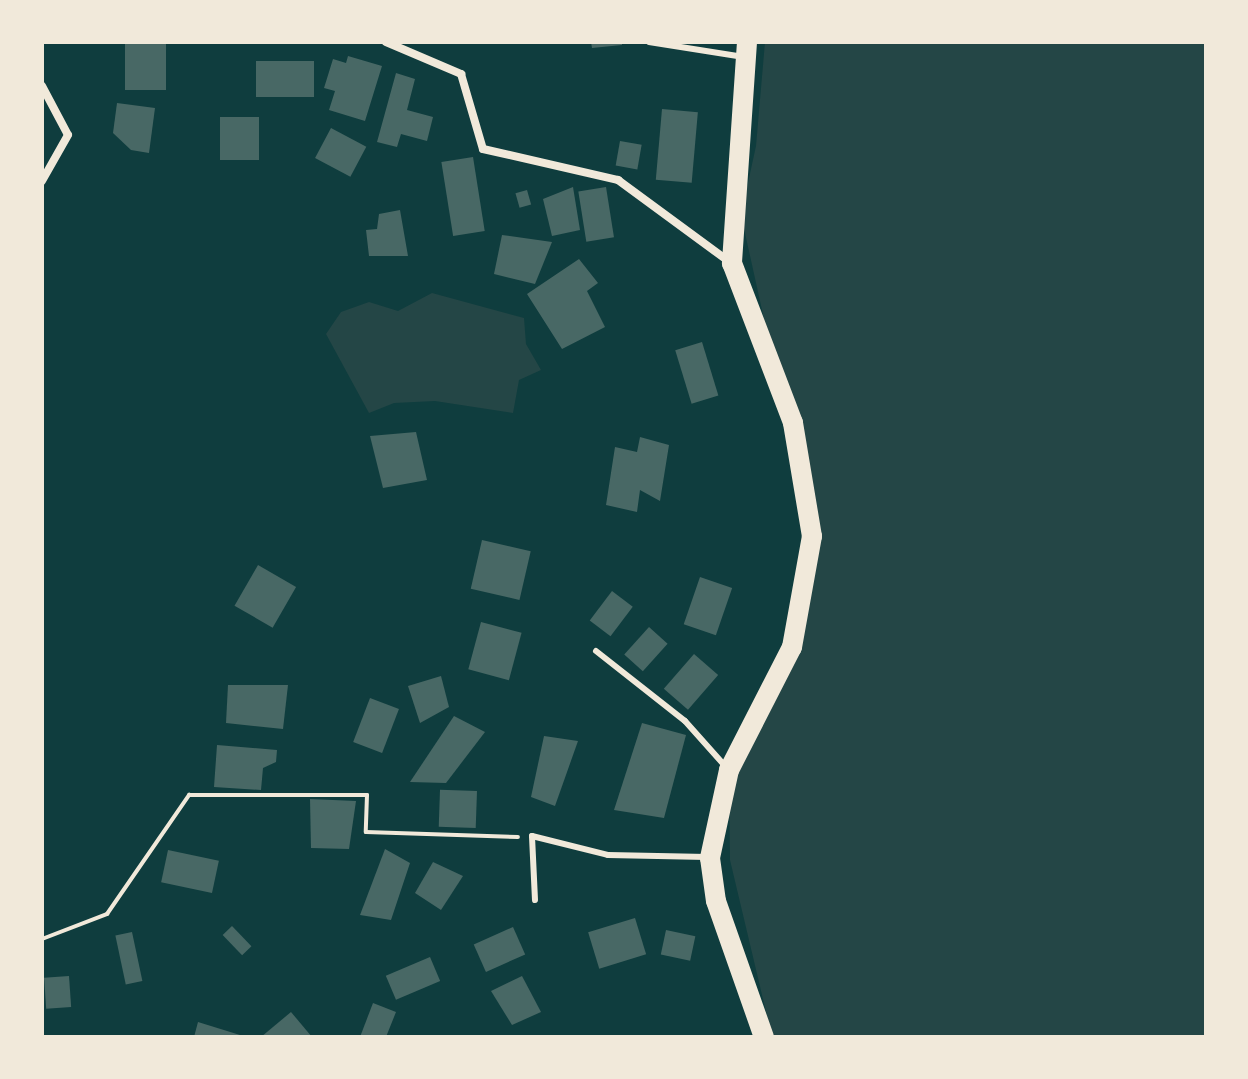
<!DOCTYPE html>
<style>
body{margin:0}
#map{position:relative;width:1248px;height:1079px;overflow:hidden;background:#0f3d3e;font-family:Merriweather,serif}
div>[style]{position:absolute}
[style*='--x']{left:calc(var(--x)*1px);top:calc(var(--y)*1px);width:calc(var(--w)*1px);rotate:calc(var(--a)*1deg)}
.green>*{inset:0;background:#244646}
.building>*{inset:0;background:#486865;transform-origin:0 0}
.path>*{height:4px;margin:-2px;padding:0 2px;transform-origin:2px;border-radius:2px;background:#f1e9da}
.service>*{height:6px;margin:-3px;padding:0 3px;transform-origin:3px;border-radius:3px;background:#f1e9da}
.minor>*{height:8px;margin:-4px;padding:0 4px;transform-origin:4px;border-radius:4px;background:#f1e9da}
.primary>*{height:20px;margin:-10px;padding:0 10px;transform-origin:10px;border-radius:10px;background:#f1e9da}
span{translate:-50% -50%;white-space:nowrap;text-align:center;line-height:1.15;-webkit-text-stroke:7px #f1e9da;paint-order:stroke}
.frame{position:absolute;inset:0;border:44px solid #f1e9da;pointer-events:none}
</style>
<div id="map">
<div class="green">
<i style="clip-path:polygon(765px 42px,1206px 42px,1206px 1037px,772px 1037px,730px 860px,729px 770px,792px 647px,812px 536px,741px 215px,756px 146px)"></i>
<i style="clip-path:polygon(432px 293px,524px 318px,526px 344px,541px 370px,519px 380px,513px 413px,435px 401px,394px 403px,369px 413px,326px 334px,341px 312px,369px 302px,398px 311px)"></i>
</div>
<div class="building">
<i style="left:125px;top:42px;width:41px;height:48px"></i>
<i style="clip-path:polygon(591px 42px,622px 42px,622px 45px,592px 48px)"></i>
<i style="clip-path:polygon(348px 56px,382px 66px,365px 121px,329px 110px,335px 91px,324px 88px,333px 59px,346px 63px)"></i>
<i style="left:256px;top:61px;width:58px;height:36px"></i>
<i style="clip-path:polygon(396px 73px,415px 79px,407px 110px,433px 117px,427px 141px,401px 134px,397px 147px,377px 142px)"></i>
<i style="clip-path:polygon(117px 103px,155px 108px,149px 153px,131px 150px,113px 133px)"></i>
<i style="left:662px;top:109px;width:36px;height:71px;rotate:5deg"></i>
<i style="left:220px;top:117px;width:39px;height:43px"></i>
<i style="left:331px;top:128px;width:40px;height:34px;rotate:28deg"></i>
<i style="left:620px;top:141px;width:22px;height:25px;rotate:10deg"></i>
<i style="left:473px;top:157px;width:75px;height:32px;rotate:81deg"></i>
<i style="clip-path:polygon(573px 187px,580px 230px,552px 236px,543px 199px)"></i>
<i style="left:606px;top:187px;width:51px;height:28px;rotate:81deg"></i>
<i style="left:527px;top:190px;width:15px;height:12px;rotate:74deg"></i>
<i style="clip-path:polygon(400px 210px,408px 256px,369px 256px,366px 230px,377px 229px,379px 214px)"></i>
<i style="clip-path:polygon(502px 235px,552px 242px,535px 284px,494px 274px)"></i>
<i style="clip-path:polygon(579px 259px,598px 283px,587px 291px,605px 327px,562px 349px,527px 294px)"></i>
<i style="left:702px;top:342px;width:56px;height:28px;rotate:73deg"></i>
<i style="clip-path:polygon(416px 432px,427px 480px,383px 488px,370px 436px)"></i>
<i style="clip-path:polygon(640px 437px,669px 445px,660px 501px,640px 490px,637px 512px,606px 505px,615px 447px,637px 452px)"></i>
<i style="left:482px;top:540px;width:50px;height:50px;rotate:13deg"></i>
<i style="left:258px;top:565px;width:44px;height:47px;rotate:30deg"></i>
<i style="left:700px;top:577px;width:34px;height:50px;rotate:19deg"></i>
<i style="left:612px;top:591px;width:26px;height:37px;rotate:37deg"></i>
<i style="left:481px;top:622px;width:42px;height:49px;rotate:15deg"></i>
<i style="left:649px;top:627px;width:25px;height:37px;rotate:42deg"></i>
<i style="left:694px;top:654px;width:32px;height:46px;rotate:41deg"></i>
<i style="clip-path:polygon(441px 676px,449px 707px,420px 723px,408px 686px)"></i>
<i style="clip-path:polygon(228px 685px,288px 685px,283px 729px,226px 723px)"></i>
<i style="left:370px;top:698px;width:31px;height:47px;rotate:21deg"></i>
<i style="clip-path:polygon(454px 716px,485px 732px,446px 783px,410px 782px)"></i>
<i style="clip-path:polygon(642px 723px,686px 735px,664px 818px,614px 810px)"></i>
<i style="clip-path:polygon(544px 736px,578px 741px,555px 806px,531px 797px)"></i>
<i style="clip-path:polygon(217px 745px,277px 750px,276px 762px,263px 768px,261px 790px,214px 787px)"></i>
<i style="left:477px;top:791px;width:37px;height:37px;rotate:92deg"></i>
<i style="clip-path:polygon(310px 799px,356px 801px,349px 849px,311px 848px)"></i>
<i style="clip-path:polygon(385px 849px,410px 863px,391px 920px,360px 915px)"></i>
<i style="left:168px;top:850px;width:52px;height:33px;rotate:12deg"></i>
<i style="clip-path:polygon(433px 862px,463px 876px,441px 910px,415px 893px)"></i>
<i style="left:635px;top:918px;width:38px;height:49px;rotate:73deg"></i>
<i style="left:232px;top:926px;width:28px;height:13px;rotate:46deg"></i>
<i style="left:513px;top:927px;width:30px;height:43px;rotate:66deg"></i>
<i style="left:666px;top:930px;width:30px;height:25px;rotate:12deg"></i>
<i style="left:132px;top:932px;width:50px;height:17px;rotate:78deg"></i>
<i style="left:430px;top:957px;width:26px;height:48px;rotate:67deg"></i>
<i style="left:69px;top:976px;width:31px;height:25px;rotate:86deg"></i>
<i style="clip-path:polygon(522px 976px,541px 1012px,512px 1025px,491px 991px)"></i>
<i style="clip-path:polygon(373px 1003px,396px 1012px,386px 1037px,360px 1037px)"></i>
<i style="clip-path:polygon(291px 1012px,312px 1037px,261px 1037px)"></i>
<i style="clip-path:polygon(198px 1022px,240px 1035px,239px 1037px,194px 1037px)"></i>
</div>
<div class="path">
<i style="--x:42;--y:939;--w:70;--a:-21"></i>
<i style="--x:107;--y:914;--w:145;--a:-55.4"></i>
<i style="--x:189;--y:795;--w:178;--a:0"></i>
<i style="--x:367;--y:795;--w:37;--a:92"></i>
<i style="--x:366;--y:832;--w:152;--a:1.9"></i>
</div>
<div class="service">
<i style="--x:649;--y:42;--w:96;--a:9"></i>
<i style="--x:596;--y:651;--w:113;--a:38.2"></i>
<i style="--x:685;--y:721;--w:62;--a:48.3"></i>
<i style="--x:535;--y:900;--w:64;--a:-92.7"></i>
<i style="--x:532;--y:836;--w:78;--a:14"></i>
<i style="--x:608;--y:855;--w:99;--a:1.2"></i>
</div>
<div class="minor">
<i style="--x:386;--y:42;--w:82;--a:23.1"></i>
<i style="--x:461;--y:74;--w:78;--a:73.7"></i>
<i style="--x:483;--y:149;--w:139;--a:12.9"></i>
<i style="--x:618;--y:180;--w:140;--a:36.3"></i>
<i style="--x:42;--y:86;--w:55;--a:62"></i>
<i style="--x:68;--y:135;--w:53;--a:119.5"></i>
</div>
<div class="primary">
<i style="--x:747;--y:42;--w:222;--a:93.9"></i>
<i style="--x:732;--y:263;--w:171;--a:69.1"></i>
<i style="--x:793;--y:423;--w:115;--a:80.5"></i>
<i style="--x:812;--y:536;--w:113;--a:100.2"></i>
<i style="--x:792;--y:647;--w:138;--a:117.1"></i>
<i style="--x:729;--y:770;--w:90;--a:102.2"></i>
<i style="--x:710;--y:858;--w:43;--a:82.1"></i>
<i style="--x:716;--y:901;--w:144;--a:70.6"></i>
</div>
<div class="frame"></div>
</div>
